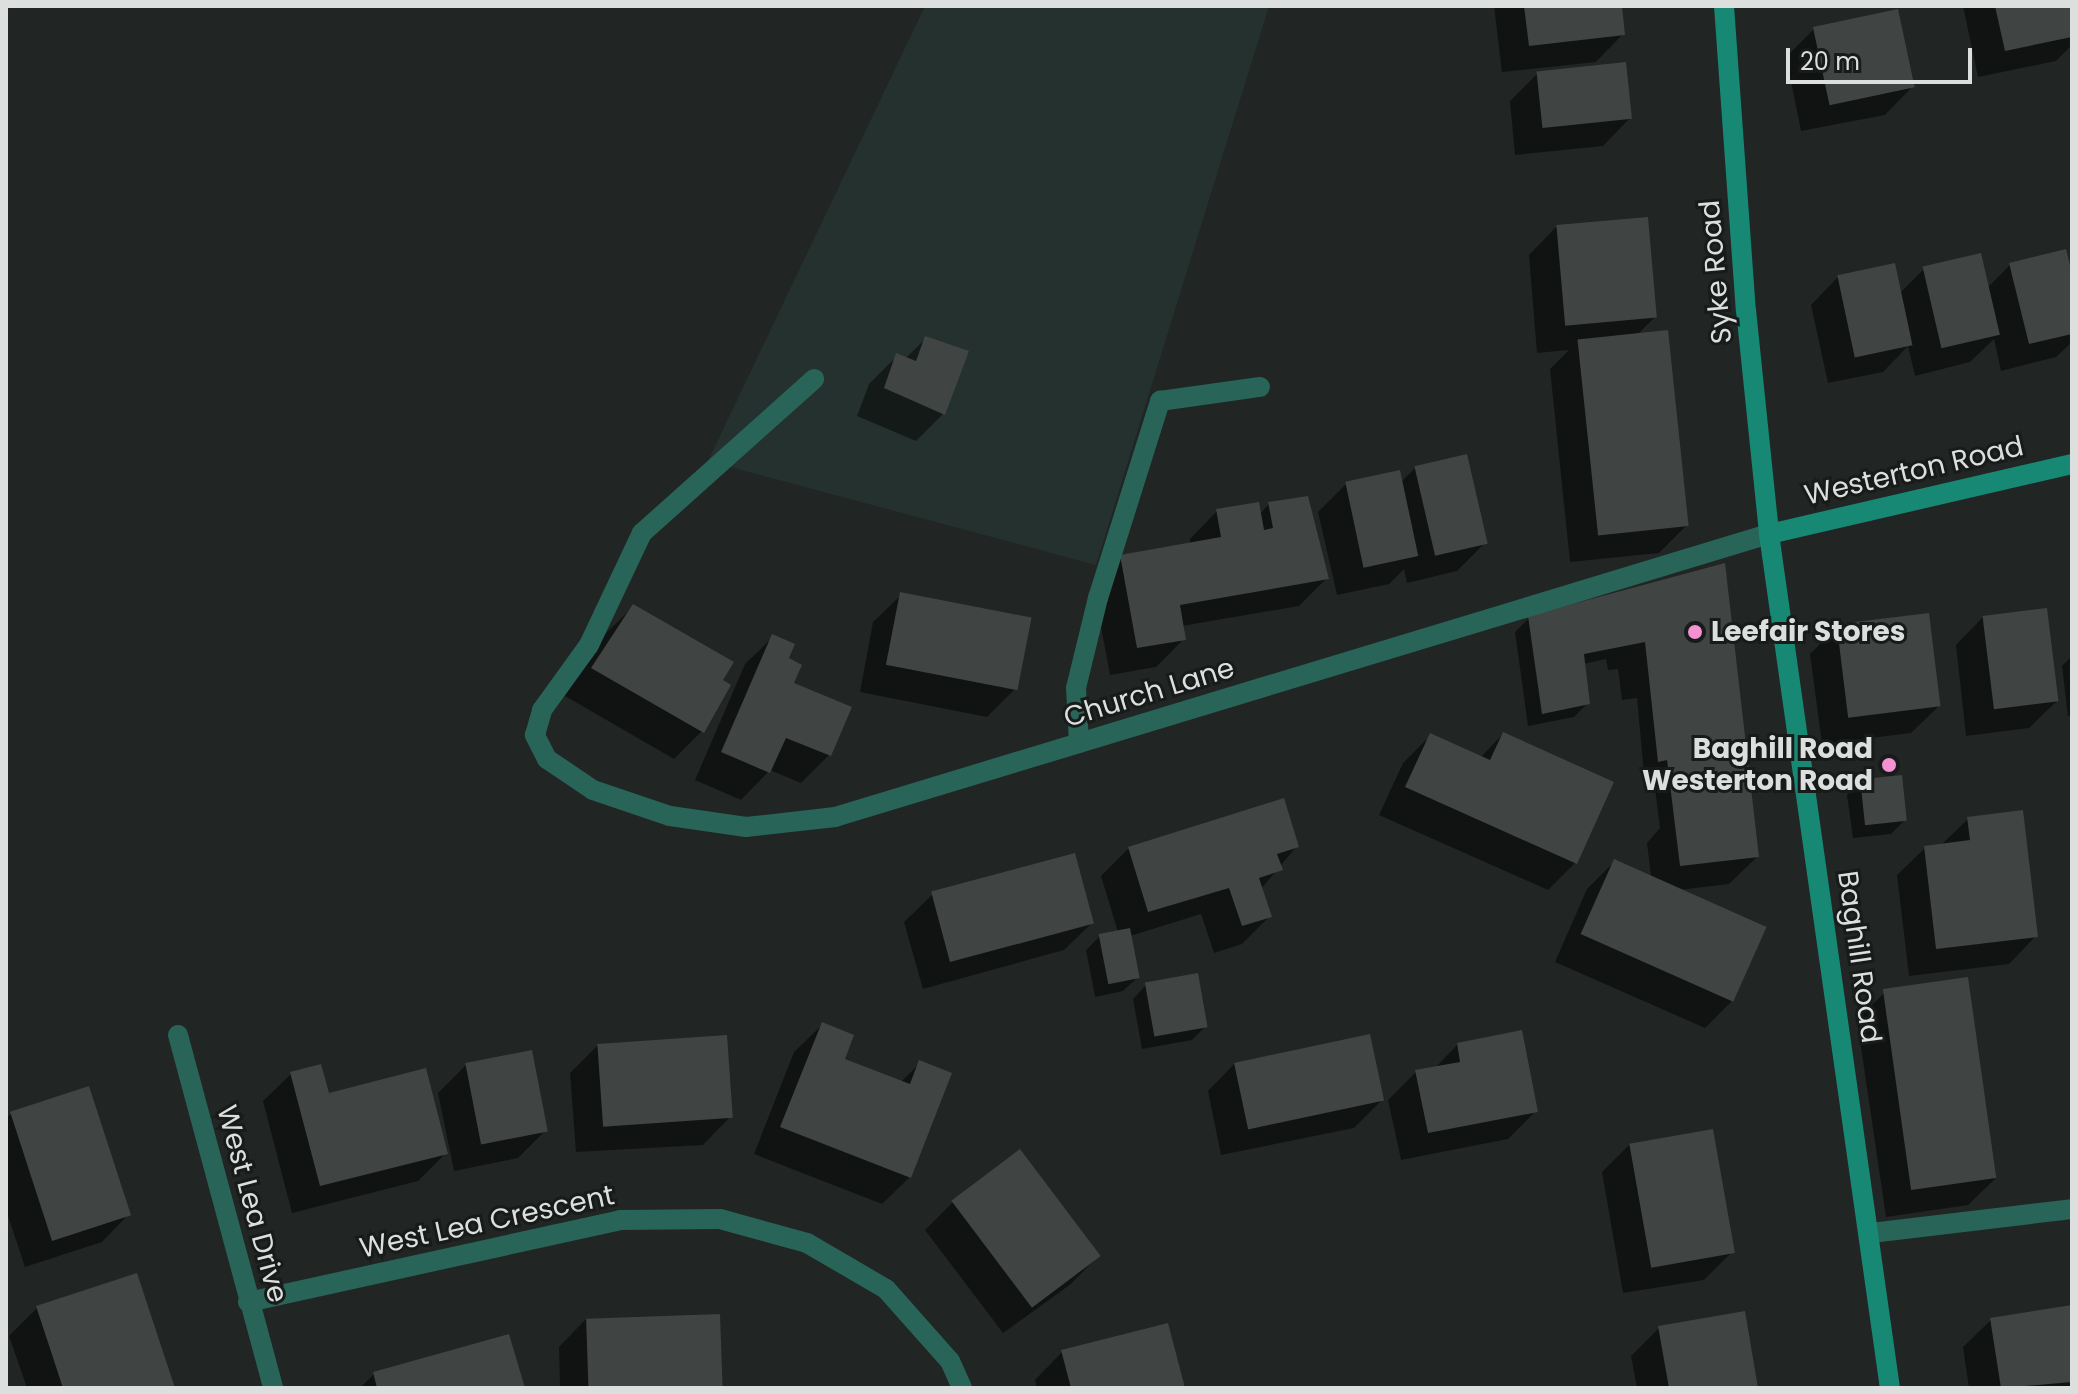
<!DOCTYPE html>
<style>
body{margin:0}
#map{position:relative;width:2078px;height:1394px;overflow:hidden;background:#212524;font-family:Poppins,sans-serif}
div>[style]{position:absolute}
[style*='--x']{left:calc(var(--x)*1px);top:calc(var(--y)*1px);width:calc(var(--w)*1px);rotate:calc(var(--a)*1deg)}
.built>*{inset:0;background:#25312e}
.shadow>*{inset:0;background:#0007}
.building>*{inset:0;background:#404443;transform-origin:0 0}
.lane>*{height:20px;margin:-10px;padding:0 10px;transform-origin:10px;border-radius:10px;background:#286457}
.street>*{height:20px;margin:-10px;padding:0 10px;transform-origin:10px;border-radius:10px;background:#286457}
.secondary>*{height:20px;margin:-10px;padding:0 10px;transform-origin:10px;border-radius:10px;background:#178874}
.dots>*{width:22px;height:22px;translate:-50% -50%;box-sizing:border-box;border:4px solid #171b1a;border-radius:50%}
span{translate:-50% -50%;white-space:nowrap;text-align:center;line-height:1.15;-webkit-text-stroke:6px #171b1a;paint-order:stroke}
.street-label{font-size:28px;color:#dcdfde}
.poi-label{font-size:28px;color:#dcdfde;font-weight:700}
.left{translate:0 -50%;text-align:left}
.right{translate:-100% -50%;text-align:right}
.frame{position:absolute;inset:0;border:8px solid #dcdfde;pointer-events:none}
.scale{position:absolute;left:1786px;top:48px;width:186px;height:36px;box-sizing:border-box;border:4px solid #dcdfde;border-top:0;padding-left:10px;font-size:24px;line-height:28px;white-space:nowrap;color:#dcdfde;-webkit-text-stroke:6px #171b1a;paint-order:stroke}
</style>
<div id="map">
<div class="built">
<i style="clip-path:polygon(925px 6px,1269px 6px,1096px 565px,708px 461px)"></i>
</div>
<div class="shadow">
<i style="clip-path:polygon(1494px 6px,1620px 6px,1623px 34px,1596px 62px,1502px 72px)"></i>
<i style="clip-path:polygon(2072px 6px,2072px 45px,2056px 61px,1978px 77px,1963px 6px)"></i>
<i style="clip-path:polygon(1814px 29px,1912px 87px,1885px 115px,1801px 131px,1786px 57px)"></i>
<i style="clip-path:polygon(1538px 73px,1630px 118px,1603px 146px,1515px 155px,1510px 101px)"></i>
<i style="clip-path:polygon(1556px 227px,1655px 317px,1637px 335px,1686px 526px,1659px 553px,1570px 562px,1550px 369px,1569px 350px,1537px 353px,1529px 255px)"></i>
<i style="clip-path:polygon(2010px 265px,2072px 279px,2072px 342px,2056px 357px,2001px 371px,1994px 339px,1970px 362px,1915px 376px,1908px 346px,1883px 372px,1828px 383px,1811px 305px,1838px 277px,1900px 293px,1924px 269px,1987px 288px)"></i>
<i style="clip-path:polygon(926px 338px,944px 413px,916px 441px,857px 416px,869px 384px,897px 356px,905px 359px)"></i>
<i style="clip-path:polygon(1415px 468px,1485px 543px,1457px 571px,1407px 583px,1404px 569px,1389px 584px,1337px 595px,1318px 512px,1346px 484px,1401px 482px)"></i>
<i style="clip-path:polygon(1269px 504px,1327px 578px,1299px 606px,1182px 626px,1184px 639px,1156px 667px,1110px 675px,1093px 584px,1121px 557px,1190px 545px,1190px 539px,1217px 511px,1259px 515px)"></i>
<i style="clip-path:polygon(1723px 566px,1757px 857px,1729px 884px,1679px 890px,1733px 1000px,1705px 1028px,1555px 962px,1587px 889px,1615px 861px,1651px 877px,1647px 843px,1660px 828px,1653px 773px,1644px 774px,1637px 698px,1622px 700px,1618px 669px,1608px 670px,1606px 659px,1583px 664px,1588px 703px,1574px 717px,1528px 726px,1515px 632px,1529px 618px)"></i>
<i style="clip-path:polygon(901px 595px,1015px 689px,987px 717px,860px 692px,873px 622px)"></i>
<i style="clip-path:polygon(633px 607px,720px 681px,702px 731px,674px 759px,565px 696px,605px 634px)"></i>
<i style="clip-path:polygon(1983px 617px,2057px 701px,2029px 728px,1966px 736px,1956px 645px)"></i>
<i style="clip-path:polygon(1838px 626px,1939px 706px,1911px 733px,1822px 744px,1810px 654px)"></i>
<i style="clip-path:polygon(773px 637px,787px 659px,791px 684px,850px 708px,829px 755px,801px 783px,770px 770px,741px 800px,695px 780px,745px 664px)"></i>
<i style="clip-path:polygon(2072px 656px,2072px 715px,2068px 716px,2062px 666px)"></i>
<i style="clip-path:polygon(1503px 734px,1575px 863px,1548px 890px,1379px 815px,1403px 763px,1430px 736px,1480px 758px)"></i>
<i style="clip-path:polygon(1861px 781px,1905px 820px,1891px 834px,1853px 838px,1847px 795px)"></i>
<i style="clip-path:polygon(1968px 819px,2036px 936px,2009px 964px,1909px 976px,1897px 875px,1925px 848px,1940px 846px)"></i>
<i style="clip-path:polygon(1297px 846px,1261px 889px,1270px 916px,1242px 944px,1214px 953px,1201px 914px,1130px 936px,1137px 978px,1123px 991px,1095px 997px,1086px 950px,1100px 936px,1118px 932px,1101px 876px,1129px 848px)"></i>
<i style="clip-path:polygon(932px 895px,1092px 923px,1064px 950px,923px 989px,904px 922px)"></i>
<i style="clip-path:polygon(1146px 985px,1205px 1027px,1192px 1040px,1142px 1049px,1133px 999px)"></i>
<i style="clip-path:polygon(1884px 993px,1996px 1178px,1968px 1205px,1886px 1217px,1857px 1020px)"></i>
<i style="clip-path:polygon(822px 1025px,842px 1060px,900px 1083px,920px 1063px,910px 1177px,882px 1204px,754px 1154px,794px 1052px)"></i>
<i style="clip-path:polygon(1458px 1044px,1536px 1111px,1508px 1139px,1401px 1160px,1388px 1100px,1416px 1072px,1434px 1069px)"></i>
<i style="clip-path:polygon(598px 1045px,730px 1117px,703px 1145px,576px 1152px,570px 1073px)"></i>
<i style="clip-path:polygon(1235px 1063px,1382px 1100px,1354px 1128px,1221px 1155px,1208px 1091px)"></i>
<i style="clip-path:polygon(466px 1065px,546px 1130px,518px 1158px,454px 1171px,438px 1093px)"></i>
<i style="clip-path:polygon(291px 1074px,446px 1153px,418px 1181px,292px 1213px,263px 1101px)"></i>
<i style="clip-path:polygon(11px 1114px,129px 1214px,102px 1242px,25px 1267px,6px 1210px,6px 1118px)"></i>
<i style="clip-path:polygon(1630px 1144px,1732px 1252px,1704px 1280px,1623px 1293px,1602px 1172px)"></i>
<i style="clip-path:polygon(953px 1202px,1098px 1256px,1071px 1284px,1003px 1333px,925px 1230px)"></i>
<i style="clip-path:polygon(2072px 1307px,2072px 1388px,1969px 1388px,1963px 1347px,1991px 1320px)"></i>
<i style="clip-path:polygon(37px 1308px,173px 1388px,27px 1388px,9px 1336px)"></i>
<i style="clip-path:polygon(586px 1319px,720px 1388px,560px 1388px,559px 1347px)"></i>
<i style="clip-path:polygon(1659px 1328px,1756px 1388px,1637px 1388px,1631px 1356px)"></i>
<i style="clip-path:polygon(1062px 1352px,1183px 1388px,1037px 1388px,1035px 1380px)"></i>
<i style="clip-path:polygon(374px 1374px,523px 1388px,360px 1388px)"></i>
</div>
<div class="building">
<i style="clip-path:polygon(1524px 6px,1622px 6px,1625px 35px,1529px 46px)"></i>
<i style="clip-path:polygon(1995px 6px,2072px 6px,2072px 37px,2005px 51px)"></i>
<i style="left:1898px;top:9px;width:80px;height:87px;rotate:78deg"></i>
<i style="left:1626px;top:62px;width:57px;height:90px;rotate:84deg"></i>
<i style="left:1648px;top:217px;width:101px;height:92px;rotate:85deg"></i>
<i style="clip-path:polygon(2066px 249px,2072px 273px,2072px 334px,2029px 344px,2009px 263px)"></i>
<i style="left:1981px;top:253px;width:84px;height:60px;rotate:77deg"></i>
<i style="left:1895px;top:263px;width:84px;height:59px;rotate:78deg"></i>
<i style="left:1668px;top:330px;width:197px;height:91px;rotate:84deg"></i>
<i style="clip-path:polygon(925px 336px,969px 351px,945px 415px,884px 388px,896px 353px,916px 361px)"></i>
<i style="left:1467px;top:454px;width:92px;height:54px;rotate:77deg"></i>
<i style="left:1400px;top:470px;width:88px;height:56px;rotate:78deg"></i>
<i style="clip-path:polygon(1308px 496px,1329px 579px,1180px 605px,1186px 640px,1137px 648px,1120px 555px,1221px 537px,1216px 509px,1259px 502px,1264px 530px,1273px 528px,1268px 502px)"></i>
<i style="clip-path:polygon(1725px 563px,1759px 857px,1680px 866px,1667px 760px,1658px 762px,1645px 642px,1584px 654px,1590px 704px,1542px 714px,1528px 616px)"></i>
<i style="left:900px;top:592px;width:134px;height:74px;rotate:11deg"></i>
<i style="clip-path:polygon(633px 604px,734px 662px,723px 680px,731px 685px,704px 733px,591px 668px)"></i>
<i style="left:2047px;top:608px;width:94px;height:65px;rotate:83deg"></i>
<i style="left:1929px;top:613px;width:94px;height:93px;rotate:83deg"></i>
<i style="clip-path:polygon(772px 634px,795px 644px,789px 658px,802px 665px,794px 683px,852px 707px,831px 756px,786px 738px,770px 773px,721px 752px)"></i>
<i style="clip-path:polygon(1503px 732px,1614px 782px,1577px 864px,1405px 787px,1430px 733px,1490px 760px)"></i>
<i style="left:1902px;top:775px;width:46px;height:42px;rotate:84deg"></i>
<i style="clip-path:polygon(1284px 798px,1299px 847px,1277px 854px,1283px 870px,1259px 878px,1272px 917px,1242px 926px,1229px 888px,1148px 912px,1128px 847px)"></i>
<i style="clip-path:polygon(2023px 810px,2038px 937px,1936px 949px,1924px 846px,1970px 840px,1967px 817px)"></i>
<i style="left:1075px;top:853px;width:73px;height:149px;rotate:75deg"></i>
<i style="left:1614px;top:859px;width:167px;height:82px;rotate:24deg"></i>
<i style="left:1130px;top:928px;width:51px;height:32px;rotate:79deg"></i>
<i style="left:1198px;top:973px;width:55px;height:54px;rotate:80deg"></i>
<i style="left:1968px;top:977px;width:203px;height:86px;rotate:82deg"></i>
<i style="clip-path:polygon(822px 1022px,854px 1035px,845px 1059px,910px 1084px,919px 1060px,952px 1073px,911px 1178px,780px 1127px)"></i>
<i style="clip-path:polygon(1522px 1030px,1538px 1112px,1428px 1133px,1415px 1070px,1460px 1062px,1457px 1043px)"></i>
<i style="left:1370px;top:1034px;width:68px;height:139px;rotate:78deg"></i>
<i style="left:727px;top:1035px;width:83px;height:130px;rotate:86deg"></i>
<i style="left:532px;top:1050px;width:83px;height:68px;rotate:79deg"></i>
<i style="clip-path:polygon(321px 1064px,329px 1093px,426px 1068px,448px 1154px,320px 1186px,290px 1072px)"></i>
<i style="left:89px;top:1086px;width:136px;height:83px;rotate:72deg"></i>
<i style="left:1713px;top:1129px;width:126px;height:85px;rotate:80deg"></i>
<i style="left:1020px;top:1149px;width:134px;height:86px;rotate:53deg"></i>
<i style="clip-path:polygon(137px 1273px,175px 1388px,63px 1388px,36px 1306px)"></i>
<i style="clip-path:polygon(2072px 1305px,2072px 1382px,2001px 1388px,1990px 1318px)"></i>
<i style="clip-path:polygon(1745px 1311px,1758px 1388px,1669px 1388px,1658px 1326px)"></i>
<i style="left:720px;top:1314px;width:74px;height:134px;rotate:88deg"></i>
<i style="clip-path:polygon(1168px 1323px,1185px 1388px,1071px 1388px,1061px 1350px)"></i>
<i style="clip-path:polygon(509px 1334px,525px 1388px,377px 1388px,373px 1372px)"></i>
</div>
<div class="lane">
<i style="--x:1079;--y:743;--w:55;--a:-93.1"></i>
<i style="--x:1076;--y:688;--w:93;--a:-76.3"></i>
<i style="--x:1098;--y:598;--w:207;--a:-72.5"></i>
<i style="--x:1160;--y:401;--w:101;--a:-8"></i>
<i style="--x:547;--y:759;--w:27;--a:-117"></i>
<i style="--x:535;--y:735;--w:26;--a:-74"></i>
<i style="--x:542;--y:710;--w:80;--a:-54.1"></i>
<i style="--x:589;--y:645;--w:124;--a:-64.7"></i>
<i style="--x:642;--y:533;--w:231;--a:-41.8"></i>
<i style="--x:1871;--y:1233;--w:202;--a:-6.8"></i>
</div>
<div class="street">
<i style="--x:547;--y:759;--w:55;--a:34"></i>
<i style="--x:593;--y:790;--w:81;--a:18.7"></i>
<i style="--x:670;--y:816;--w:77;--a:8.2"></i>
<i style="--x:746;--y:827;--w:90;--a:-6.4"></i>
<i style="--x:835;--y:817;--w:976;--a:-16.86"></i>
<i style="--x:178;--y:1035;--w:366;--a:74.9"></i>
<i style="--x:248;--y:1302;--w:381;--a:-12.4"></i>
<i style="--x:620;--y:1220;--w:100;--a:-0.6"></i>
<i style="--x:720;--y:1219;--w:90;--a:15.4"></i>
<i style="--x:807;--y:1243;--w:91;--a:30.2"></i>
<i style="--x:886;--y:1289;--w:96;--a:48.4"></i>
<i style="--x:950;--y:1361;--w:30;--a:66"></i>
</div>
<div class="secondary">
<i style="--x:1724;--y:6;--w:305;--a:85.9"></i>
<i style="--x:1746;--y:310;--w:225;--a:84.1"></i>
<i style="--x:1769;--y:534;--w:863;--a:81.94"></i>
<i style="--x:1769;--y:534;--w:311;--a:-13"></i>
</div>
<div class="dots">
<i style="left:1695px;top:632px;background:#f590d1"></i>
<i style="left:1889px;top:765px;background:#f590d1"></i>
</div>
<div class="street-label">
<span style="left:1716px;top:272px;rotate:-95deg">Syke Road</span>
<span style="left:1914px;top:471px;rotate:-13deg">Westerton Road</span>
<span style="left:1149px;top:693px;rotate:-17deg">Church Lane</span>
<span style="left:1859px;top:957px;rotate:82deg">Baghill Road</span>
<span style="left:252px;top:1204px;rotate:75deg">West Lea Drive</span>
<span style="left:487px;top:1222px;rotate:-12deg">West Lea Crescent</span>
</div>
<div class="poi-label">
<span class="left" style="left:1711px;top:632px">Leefair Stores</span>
<span class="right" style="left:1873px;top:765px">Baghill Road<br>Westerton Road</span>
</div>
<div class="frame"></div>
<div class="scale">20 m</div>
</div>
